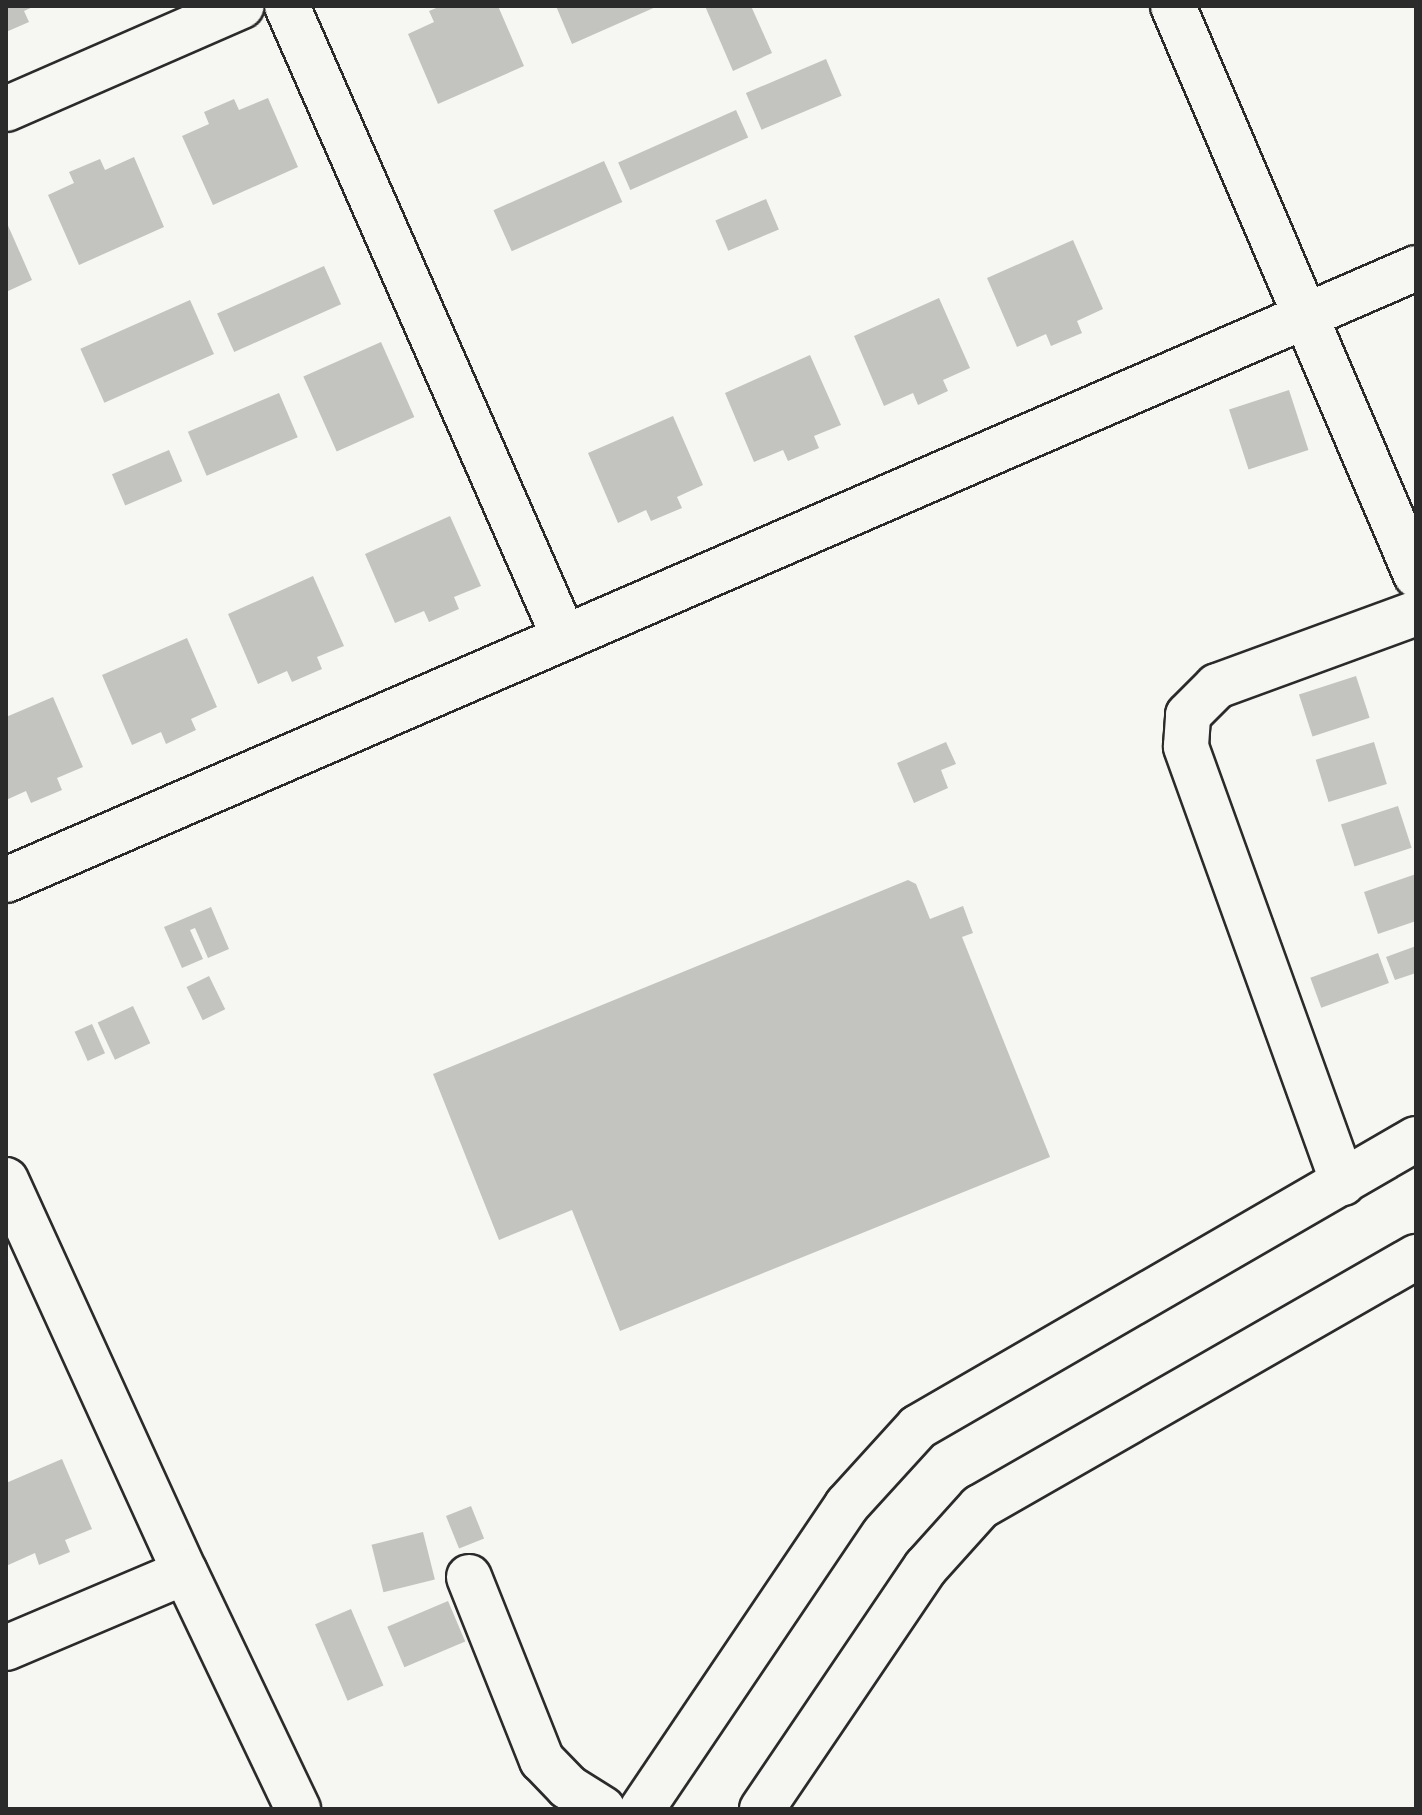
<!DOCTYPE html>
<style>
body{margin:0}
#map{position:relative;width:1422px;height:1815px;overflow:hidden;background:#f6f6f2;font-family:"Indie Flower",sans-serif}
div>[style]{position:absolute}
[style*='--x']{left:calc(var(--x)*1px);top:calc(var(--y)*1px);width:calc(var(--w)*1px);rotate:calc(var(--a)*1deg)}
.building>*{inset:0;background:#c3c3c0;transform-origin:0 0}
.roads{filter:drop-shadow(2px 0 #2b2b2b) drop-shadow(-2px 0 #2b2b2b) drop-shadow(0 2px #2b2b2b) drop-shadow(0 -2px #2b2b2b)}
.minor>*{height:44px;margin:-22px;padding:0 22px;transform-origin:22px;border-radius:22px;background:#f6f6f2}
span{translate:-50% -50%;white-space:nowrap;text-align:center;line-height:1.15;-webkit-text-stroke:6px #f6f6f2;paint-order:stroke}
.frame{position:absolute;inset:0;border:8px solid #2b2b2b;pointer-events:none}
</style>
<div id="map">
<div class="building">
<i style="clip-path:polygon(6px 6px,35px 6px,24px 11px,29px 22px,6px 32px)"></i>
<i style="clip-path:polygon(441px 6px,498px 6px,524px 66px,438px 104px,408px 34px,434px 22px,429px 11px)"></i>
<i style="clip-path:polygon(556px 6px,658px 6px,572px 44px)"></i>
<i style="clip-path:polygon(705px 6px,751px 6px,772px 53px,733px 71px)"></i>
<i style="left:826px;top:59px;width:40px;height:87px;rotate:67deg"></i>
<i style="clip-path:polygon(268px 98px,298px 167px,213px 205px,182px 136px,209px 124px,204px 112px,234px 99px,239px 110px)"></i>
<i style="left:736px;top:110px;width:30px;height:129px;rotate:66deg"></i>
<i style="clip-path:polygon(134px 157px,164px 227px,79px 265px,48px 195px,74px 183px,69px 172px,100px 159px,105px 170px)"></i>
<i style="left:604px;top:161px;width:45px;height:121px;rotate:66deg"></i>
<i style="left:766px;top:199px;width:33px;height:55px;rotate:67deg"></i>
<i style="clip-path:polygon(6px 221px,32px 280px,6px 292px)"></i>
<i style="clip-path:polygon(1073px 240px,1103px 309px,1077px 321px,1082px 333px,1051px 346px,1046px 334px,1017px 347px,987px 278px)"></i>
<i style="left:324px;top:266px;width:42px;height:117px;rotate:66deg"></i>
<i style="clip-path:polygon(939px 298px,970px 368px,943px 380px,948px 391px,918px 405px,913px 393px,884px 406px,854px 336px)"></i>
<i style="left:190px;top:300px;width:59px;height:120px;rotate:66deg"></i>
<i style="left:381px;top:342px;width:82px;height:85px;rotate:66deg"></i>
<i style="clip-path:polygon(810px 355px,841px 425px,814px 436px,819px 448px,788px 461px,783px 450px,754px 462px,725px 393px)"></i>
<i style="left:1289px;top:390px;width:63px;height:63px;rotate:72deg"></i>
<i style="left:279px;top:393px;width:48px;height:99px;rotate:67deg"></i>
<i style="clip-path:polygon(673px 416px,703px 485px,677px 497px,682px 508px,651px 521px,646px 510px,618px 523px,588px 453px)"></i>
<i style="left:169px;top:450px;width:34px;height:62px;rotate:67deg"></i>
<i style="clip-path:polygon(450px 516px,481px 586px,454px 597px,459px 609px,429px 622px,424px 611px,395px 623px,365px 554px)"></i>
<i style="clip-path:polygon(313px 576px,344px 646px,317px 657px,322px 669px,292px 682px,287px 671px,258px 684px,228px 614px)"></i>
<i style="clip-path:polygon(187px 638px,217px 707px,191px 719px,196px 730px,166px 744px,161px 732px,132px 745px,102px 675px)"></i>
<i style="left:1356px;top:676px;width:44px;height:60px;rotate:72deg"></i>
<i style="clip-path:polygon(53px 697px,83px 767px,57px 778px,62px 790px,31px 803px,26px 791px,6px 800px,6px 717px)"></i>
<i style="clip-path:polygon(946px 742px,956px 764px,941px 770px,948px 788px,914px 803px,897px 763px)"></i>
<i style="left:1374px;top:742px;width:44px;height:61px;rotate:73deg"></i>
<i style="left:1398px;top:806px;width:44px;height:60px;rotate:72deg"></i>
<i style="clip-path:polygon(1416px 874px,1416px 921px,1378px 934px,1364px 892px)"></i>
<i style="clip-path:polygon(908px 880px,916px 884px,930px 919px,963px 906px,973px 933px,962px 937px,1050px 1157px,620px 1331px,572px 1210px,499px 1240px,433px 1074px)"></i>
<i style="clip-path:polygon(211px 907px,229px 949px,208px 958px,195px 928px,190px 930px,203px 959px,182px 968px,164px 927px)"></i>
<i style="clip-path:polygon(1416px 946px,1416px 973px,1395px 980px,1386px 957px)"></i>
<i style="left:1378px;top:953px;width:32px;height:72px;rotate:70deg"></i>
<i style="left:209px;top:976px;width:37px;height:25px;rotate:64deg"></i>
<i style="left:133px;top:1006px;width:41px;height:39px;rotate:65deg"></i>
<i style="left:92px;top:1024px;width:32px;height:19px;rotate:66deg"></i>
<i style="clip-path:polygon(62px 1459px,92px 1529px,65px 1540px,70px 1552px,39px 1565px,35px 1553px,6px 1566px,6px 1483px)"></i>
<i style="left:471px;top:1506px;width:35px;height:27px;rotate:68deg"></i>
<i style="left:423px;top:1532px;width:49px;height:53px;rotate:76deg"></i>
<i style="left:448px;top:1601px;width:44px;height:66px;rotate:67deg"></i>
<i style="left:351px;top:1609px;width:83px;height:39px;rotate:67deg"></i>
</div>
<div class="roads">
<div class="minor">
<i style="--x:287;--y:6;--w:689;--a:66.3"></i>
<i style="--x:1173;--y:6;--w:619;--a:66.87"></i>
<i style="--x:6;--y:109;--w:257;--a:-23.6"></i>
<i style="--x:6;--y:880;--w:1537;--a:-23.46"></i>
<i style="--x:6;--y:1180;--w:431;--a:65.5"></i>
<i style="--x:1343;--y:1183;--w:464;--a:-109.8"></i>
<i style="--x:1186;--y:746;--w:31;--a:-86"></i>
<i style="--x:1188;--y:715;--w:41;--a:-45"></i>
<i style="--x:1217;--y:686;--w:212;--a:-20.1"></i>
<i style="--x:469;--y:1577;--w:197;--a:68.3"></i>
<i style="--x:542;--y:1760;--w:37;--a:46"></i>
<i style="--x:568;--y:1787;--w:41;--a:32.2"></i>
<i style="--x:6;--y:1648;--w:194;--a:-23"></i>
<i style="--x:185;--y:1572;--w:263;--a:64.5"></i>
<i style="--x:642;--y:1809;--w:367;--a:-56"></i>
<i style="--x:847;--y:1505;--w:105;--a:-47.7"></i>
<i style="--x:918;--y:1427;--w:575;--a:-30.04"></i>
<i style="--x:762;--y:1809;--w:292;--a:-55.9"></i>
<i style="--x:926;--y:1567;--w:81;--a:-48"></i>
<i style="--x:980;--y:1507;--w:503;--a:-29.83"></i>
</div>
</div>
<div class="frame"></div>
</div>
